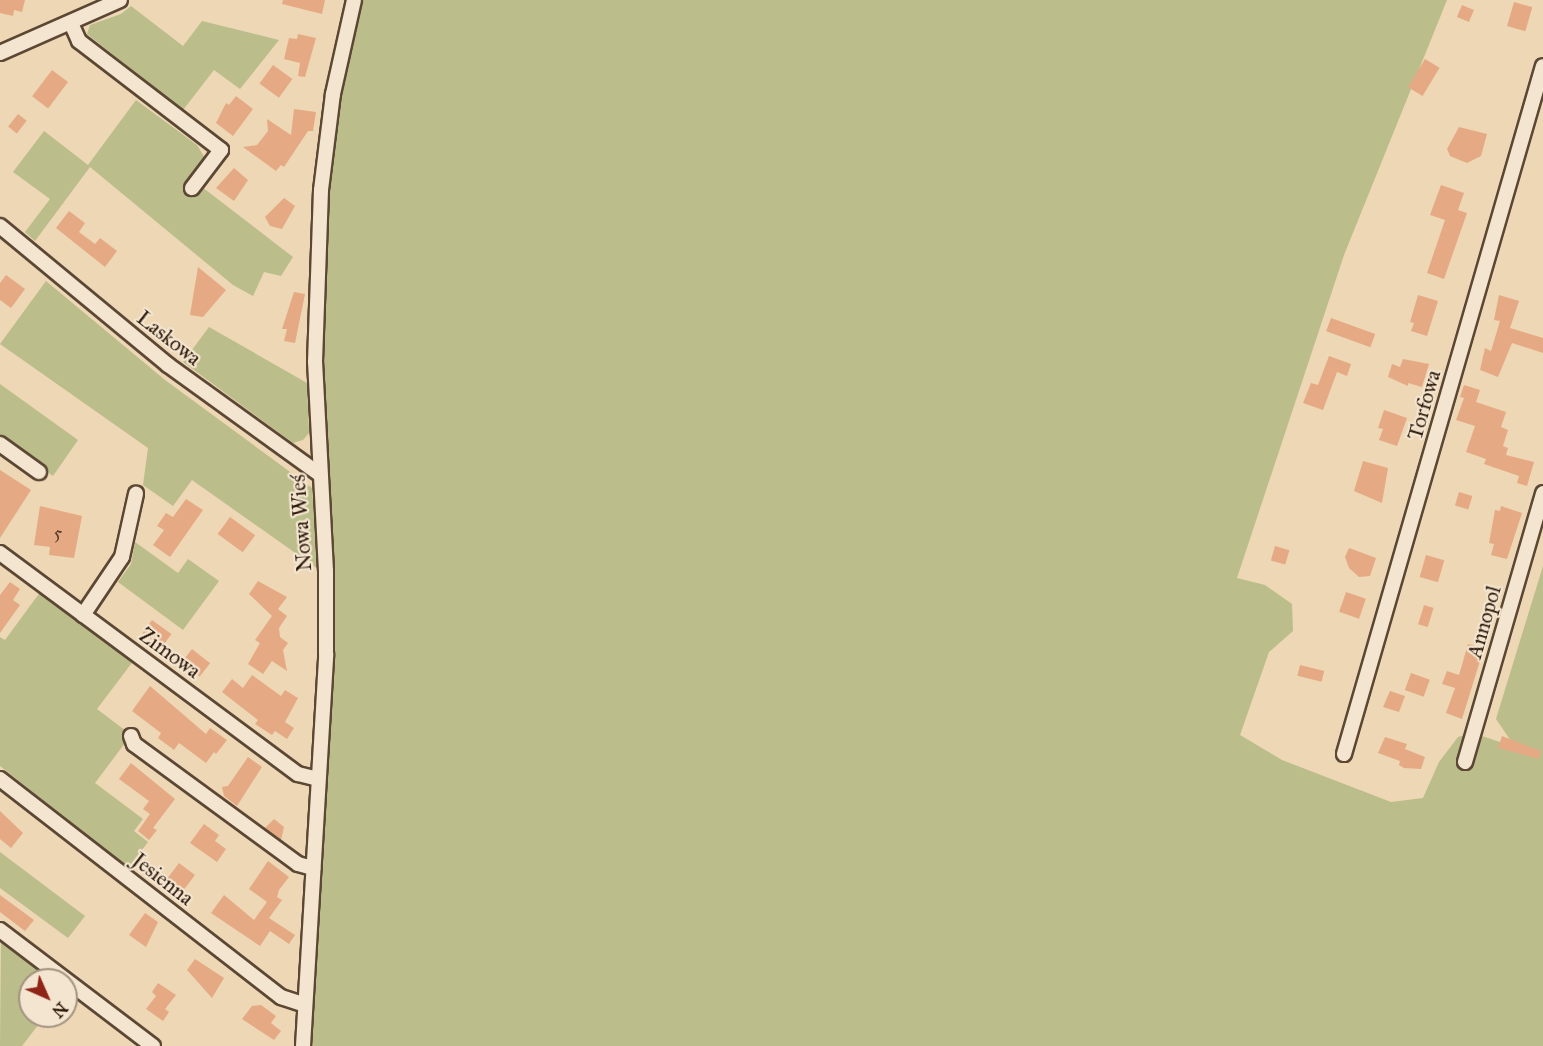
<!DOCTYPE html>
<meta charset="utf-8">
<style>
body{margin:0}
#map{position:relative;width:1543px;height:1046px;overflow:hidden;background:#edd7b5;font-family:"IM FELL Great Primer",serif}
div>[style]{position:absolute}
[style*='--x']{left:calc(var(--x)*1px);top:calc(var(--y)*1px);width:calc(var(--w)*1px);rotate:calc(var(--a)*1deg)}
.green>*{inset:0;background:#bbbd8b}
.building>*{inset:0;background:#e5aa83;transform-origin:0 0}
.roads{filter:drop-shadow(2px 0 #5c4734) drop-shadow(-2px 0 #5c4734) drop-shadow(0 2px #5c4734) drop-shadow(0 -2px #5c4734)}
.minor>*{height:14px;margin:-7px;padding:0 7px;transform-origin:7px;border-radius:7px;background:#f3e5cf}
span{translate:-50% -50%;white-space:nowrap;text-align:center;line-height:1.15;-webkit-text-stroke:4.5px #f3e5cf;paint-order:stroke}
.number-label{font-size:18px;color:#5a3c28}
.number-label span{-webkit-text-stroke-width:0}
.street-label{font-size:21px;color:#2b1709}
.north{position:absolute;left:18px;top:968px;width:60px;height:60px;box-sizing:border-box;background:#f3e5cf;border:2px solid #a39380;border-radius:50%;rotate:135deg;font-size:16px;font-weight:700;line-height:24px;text-align:center;color:#2b1709}
.north::after{content:'';display:block;margin:auto;width:21px;height:27px;background:#8f2418;clip-path:polygon(50% 0,100% 100%,50% 72%,0 100%)}
</style>
<div id="map">
<div class="green">
<i style="clip-path:polygon(358px 0,1447px 0,1344px 255px,1237px 578px,1265px 585px,1292px 604px,1293px 631px,1269px 652px,1240px 735px,1282px 760px,1391px 802px,1423px 798px,1439px 762px,1458px 737px,1473px 733px,1515px 747px,1496px 719px,1543px 566px,1543px 1046px,310px 1046px,334px 587px,322px 420px,324px 289px,331px 150px,339px 88px)"></i>
<i style="clip-path:polygon(131px 6px,183px 46px,202px 21px,279px 40px,240px 89px,214px 70px,183px 110px,87px 34px,90px 25px,121px 14px)"></i>
<i style="clip-path:polygon(136px 100px,197px 145px,205px 158px,184px 190px,195px 197px,202px 187px,293px 257px,281px 276px,264px 272px,253px 296px,233px 285px,90px 167px,35px 241px,25px 232px,50px 199px,13px 172px,44px 131px,88px 165px)"></i>
<i style="clip-path:polygon(46px 281px,165px 380px,312px 488px,318px 569px,192px 480px,173px 506px,143px 485px,148px 448px,0 344px)"></i>
<i style="clip-path:polygon(209px 327px,307px 383px,309px 433px,303px 440px,293px 443px,183px 362px)"></i>
<i style="clip-path:polygon(0 384px,78px 440px,53px 476px,0 438px)"></i>
<i style="clip-path:polygon(135px 542px,178px 573px,188px 559px,219px 581px,183px 630px,118px 582px,131px 564px)"></i>
<i style="clip-path:polygon(41px 591px,134px 660px,97px 709px,126px 731px,125px 743px,95px 783px,143px 819px,134px 831px,148px 842px,128px 868px,0 766px,0 637px,5px 640px)"></i>
<i style="clip-path:polygon(0 852px,85px 916px,68px 938px,0 888px)"></i>
<i style="clip-path:polygon(1px 939px,51px 978px,30px 980px,30px 1016px,45px 1016px,22px 1046px,0 1046px)"></i>
</div>
<div class="building">
<i style="clip-path:polygon(0 0,25px 0,22px 12px,14px 10px,13px 16px,0 13px)"></i>
<i style="clip-path:polygon(283px 0,325px 0,322px 14px,282px 4px)"></i>
<i style="left:1514px;top:2px;width:19px;height:25px;rotate:16deg"></i>
<i style="left:1462px;top:5px;width:13px;height:13px;rotate:23deg"></i>
<i style="clip-path:polygon(298px 34px,316px 38px,305px 77px,298px 76px,300px 63px,284px 59px,289px 38px,297px 39px)"></i>
<i style="left:1425px;top:59px;width:17px;height:33px;rotate:31deg"></i>
<i style="left:273px;top:65px;width:24px;height:23px;rotate:36deg"></i>
<i style="left:52px;top:70px;width:20px;height:33px;rotate:37deg"></i>
<i style="clip-path:polygon(236px 96px,253px 109px,233px 136px,216px 123px,226px 103px,229px 105px)"></i>
<i style="clip-path:polygon(294px 109px,316px 112px,313px 131px,308px 131px,284px 167px,281px 165px,276px 171px,243px 147px,257px 145px,268px 131px,267px 119px,291px 135px)"></i>
<i style="left:18px;top:114px;width:11px;height:16px;rotate:38deg"></i>
<i style="clip-path:polygon(1459px 127px,1487px 134px,1481px 156px,1467px 163px,1450px 156px,1447px 149px)"></i>
<i style="clip-path:polygon(234px 168px,248px 180px,234px 201px,216px 188px)"></i>
<i style="clip-path:polygon(1441px 185px,1464px 193px,1458px 210px,1467px 213px,1444px 279px,1427px 273px,1445px 220px,1430px 215px)"></i>
<i style="clip-path:polygon(284px 198px,295px 206px,282px 229px,270px 226px,265px 217px)"></i>
<i style="clip-path:polygon(69px 211px,85px 223px,79px 232px,95px 244px,100px 238px,117px 251px,105px 267px,56px 228px)"></i>
<i style="clip-path:polygon(198px 267px,226px 290px,203px 317px,190px 315px)"></i>
<i style="clip-path:polygon(6px 275px,25px 289px,11px 308px,0 300px,0 283px)"></i>
<i style="clip-path:polygon(294px 292px,305px 294px,295px 343px,284px 341px,287px 329px,282px 329px)"></i>
<i style="clip-path:polygon(1418px 295px,1438px 301px,1427px 336px,1411px 331px,1414px 323px,1410px 322px)"></i>
<i style="clip-path:polygon(1499px 295px,1519px 301px,1510px 328px,1543px 338px,1543px 353px,1512px 343px,1498px 377px,1480px 370px,1485px 348px,1491px 351px,1500px 321px,1494px 320px)"></i>
<i style="left:1331px;top:318px;width:47px;height:14px;rotate:20deg"></i>
<i style="clip-path:polygon(1329px 356px,1351px 364px,1347px 376px,1337px 372px,1323px 410px,1303px 403px,1311px 383px,1318px 385px)"></i>
<i style="clip-path:polygon(1403px 359px,1429px 364px,1422px 387px,1408px 383px,1408px 386px,1388px 377px,1392px 364px,1400px 367px)"></i>
<i style="clip-path:polygon(1464px 385px,1480px 390px,1476px 402px,1506px 412px,1501px 427px,1508px 430px,1503px 446px,1508px 448px,1506px 455px,1534px 462px,1527px 486px,1517px 483px,1519px 476px,1484px 464px,1486px 459px,1466px 452px,1475px 426px,1456px 420px,1464px 398px,1460px 397px)"></i>
<i style="clip-path:polygon(1384px 410px,1407px 418px,1397px 446px,1379px 440px,1383px 429px,1378px 428px)"></i>
<i style="clip-path:polygon(1363px 461px,1388px 468px,1382px 503px,1354px 491px)"></i>
<i style="clip-path:polygon(0 470px,31px 490px,0 538px)"></i>
<i style="left:1459px;top:492px;width:14px;height:14px;rotate:17deg"></i>
<i style="clip-path:polygon(186px 499px,203px 510px,170px 557px,153px 545px,164px 530px,157px 526px,166px 513px,173px 517px)"></i>
<i style="clip-path:polygon(40px 506px,82px 516px,74px 558px,49px 555px,50px 547px,34px 545px)"></i>
<i style="clip-path:polygon(1501px 506px,1522px 513px,1507px 559px,1491px 555px,1494px 544px,1489px 543px,1495px 510px,1500px 511px)"></i>
<i style="left:230px;top:517px;width:31px;height:21px;rotate:36deg"></i>
<i style="left:1275px;top:546px;width:15px;height:15px;rotate:16deg"></i>
<i style="clip-path:polygon(1349px 548px,1376px 558px,1370px 576px,1359px 577px,1349px 568px,1345px 557px)"></i>
<i style="left:1426px;top:555px;width:19px;height:23px;rotate:16deg"></i>
<i style="clip-path:polygon(258px 581px,287px 597px,278px 609px,287px 616px,279px 628px,280px 637px,288px 643px,283px 650px,287px 671px,272px 661px,263px 674px,248px 664px,260px 643px,255px 640px,272px 616px,249px 594px)"></i>
<i style="clip-path:polygon(10px 582px,20px 589px,13px 600px,20px 605px,0 633px,0 595px)"></i>
<i style="left:1346px;top:592px;width:21px;height:21px;rotate:19deg"></i>
<i style="left:1424px;top:605px;width:10px;height:20px;rotate:17deg"></i>
<i style="left:152px;top:620px;width:24px;height:16px;rotate:36deg"></i>
<i style="clip-path:polygon(1468px 644px,1484px 648px,1462px 719px,1446px 713px,1455px 688px,1442px 684px,1447px 671px,1459px 675px)"></i>
<i style="left:192px;top:649px;width:23px;height:17px;rotate:38deg"></i>
<i style="left:1300px;top:665px;width:25px;height:11px;rotate:14deg"></i>
<i style="left:1411px;top:673px;width:20px;height:18px;rotate:20deg"></i>
<i style="clip-path:polygon(252px 675px,281px 696px,285px 690px,298px 698px,285px 722px,294px 728px,287px 739px,275px 731px,272px 735px,255px 724px,258px 720px,222px 692px,232px 679px,243px 688px)"></i>
<i style="clip-path:polygon(150px 686px,206px 734px,210px 728px,227px 740px,216px 754px,214px 752px,206px 763px,179px 743px,174px 750px,158px 738px,161px 733px,132px 711px)"></i>
<i style="clip-path:polygon(1390px 691px,1405px 696px,1399px 712px,1383px 707px)"></i>
<i style="clip-path:polygon(1502px 736px,1541px 751px,1539px 759px,1498px 748px)"></i>
<i style="clip-path:polygon(1385px 737px,1407px 744px,1405px 749px,1425px 757px,1421px 769px,1404px 768px,1399px 765px,1400px 761px,1378px 753px)"></i>
<i style="clip-path:polygon(248px 757px,262px 767px,237px 806px,224px 796px,222px 787px,228px 786px)"></i>
<i style="clip-path:polygon(131px 763px,175px 799px,153px 828px,157px 830px,149px 840px,138px 831px,150px 814px,143px 809px,149px 801px,119px 779px)"></i>
<i style="clip-path:polygon(0 811px,23px 833px,11px 848px,0 839px)"></i>
<i style="clip-path:polygon(274px 819px,284px 827px,281px 840px,265px 828px)"></i>
<i style="clip-path:polygon(204px 824px,219px 835px,215px 841px,226px 849px,217px 862px,190px 843px)"></i>
<i style="clip-path:polygon(268px 861px,289px 877px,279px 890px,277px 897px,282px 900px,269px 918px,295px 935px,289px 944px,270px 931px,260px 946px,211px 913px,224px 895px,254px 920px,267px 902px,249px 889px)"></i>
<i style="left:179px;top:863px;width:20px;height:21px;rotate:37deg"></i>
<i style="clip-path:polygon(0 895px,34px 920px,25px 931px,0 912px)"></i>
<i style="clip-path:polygon(145px 913px,158px 922px,146px 947px,129px 935px)"></i>
<i style="clip-path:polygon(195px 959px,224px 978px,212px 998px,187px 970px)"></i>
<i style="clip-path:polygon(158px 983px,176px 995px,165px 1009px,169px 1012px,163px 1021px,146px 1009px,156px 996px,152px 992px)"></i>
<i style="clip-path:polygon(261px 1005px,276px 1016px,271px 1023px,281px 1031px,274px 1040px,242px 1019px,252px 1006px)"></i>
</div>
<div class="roads">
<div class="minor">
<i style="--x:71;--y:23;--w:20;--a:66"></i>
<i style="--x:79;--y:41;--w:179;--a:37.5"></i>
<i style="--x:221;--y:150;--w:48;--a:127.3"></i>
<i style="--x:0;--y:53;--w:131;--a:-23.8"></i>
<i style="--x:0;--y:226;--w:218;--a:39.6"></i>
<i style="--x:168;--y:365;--w:186;--a:35.8"></i>
<i style="--x:0;--y:444;--w:48;--a:35.7"></i>
<i style="--x:0;--y:553;--w:371;--a:36.6"></i>
<i style="--x:298;--y:774;--w:21;--a:14"></i>
<i style="--x:83;--y:615;--w:70;--a:-56.1"></i>
<i style="--x:122;--y:557;--w:65;--a:-77.5"></i>
<i style="--x:131;--y:736;--w:9;--a:69"></i>
<i style="--x:134;--y:744;--w:203;--a:36.2"></i>
<i style="--x:298;--y:864;--w:16;--a:15"></i>
<i style="--x:1344;--y:754;--w:716;--a:-73.87"></i>
<i style="--x:1465;--y:762;--w:280;--a:-73.8"></i>
<i style="--x:0;--y:779;--w:356;--a:37.8"></i>
<i style="--x:281;--y:997;--w:25;--a:18"></i>
<i style="--x:0;--y:930;--w:192;--a:37.2"></i>
<i style="--x:303;--y:1046;--w:393;--a:-86.6"></i>
<i style="--x:326;--y:654;--w:83;--a:-90"></i>
<i style="--x:326;--y:571;--w:209;--a:-93"></i>
<i style="--x:315;--y:362;--w:172;--a:-88"></i>
<i style="--x:321;--y:190;--w:97;--a:-82.9"></i>
<i style="--x:333;--y:94;--w:96;--a:-77.4"></i>
</div>
</div>
<div class="number-label">
<span style="left:58px;top:533px">5</span>
</div>
<div class="street-label">
<span style="left:169px;top:338px;rotate:38deg">Laskowa</span>
<span style="left:1424px;top:405px;rotate:-74deg">Torfowa</span>
<span style="left:301px;top:523px;rotate:-94deg">Nowa Wieś</span>
<span style="left:1484px;top:622px;rotate:-74deg">Annopol</span>
<span style="left:170px;top:653px;rotate:36deg">Zimowa</span>
<span style="left:163px;top:879px;rotate:38deg">Jesienna</span>
</div>
<div class="north">N</div>
</div>
